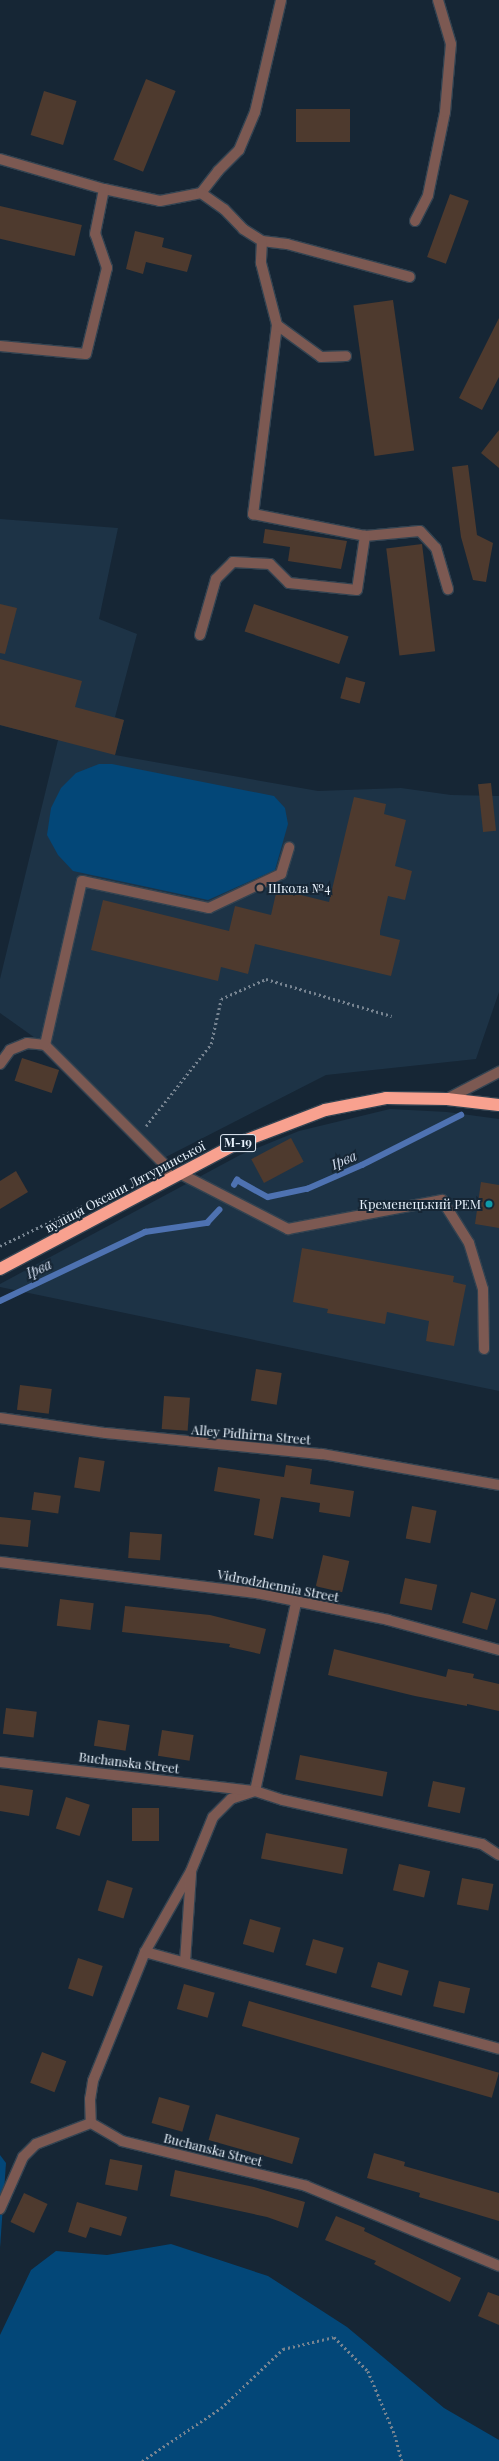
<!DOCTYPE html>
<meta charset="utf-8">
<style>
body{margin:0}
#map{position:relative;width:499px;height:2461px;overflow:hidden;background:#162635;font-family:"Playfair Display",serif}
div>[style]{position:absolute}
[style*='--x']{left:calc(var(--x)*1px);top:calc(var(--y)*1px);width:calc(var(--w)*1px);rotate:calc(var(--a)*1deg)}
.built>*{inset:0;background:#1d3346}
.green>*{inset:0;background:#034778}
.stream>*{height:5.5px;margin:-2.75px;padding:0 2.75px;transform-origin:2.75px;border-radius:2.75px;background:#4e72b1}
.building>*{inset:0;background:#4e3a2e;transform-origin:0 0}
.path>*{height:2.5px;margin-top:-1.25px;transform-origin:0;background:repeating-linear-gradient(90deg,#778491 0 2px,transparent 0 5px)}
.roads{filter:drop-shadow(1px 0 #334351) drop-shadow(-1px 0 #334351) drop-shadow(0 1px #334351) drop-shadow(0 -1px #334351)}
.minor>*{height:10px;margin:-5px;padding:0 5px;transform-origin:5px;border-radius:5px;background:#7c5952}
.highway>*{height:12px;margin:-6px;padding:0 6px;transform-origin:6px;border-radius:6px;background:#f8a18f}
.dots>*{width:11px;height:11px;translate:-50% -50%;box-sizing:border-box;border:2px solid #162635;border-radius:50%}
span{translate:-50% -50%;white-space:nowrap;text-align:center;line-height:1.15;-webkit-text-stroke:4px #162635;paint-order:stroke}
.shield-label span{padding:1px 3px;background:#162635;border:1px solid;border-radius:3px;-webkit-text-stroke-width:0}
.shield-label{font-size:12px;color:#e8f2fc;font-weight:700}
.poi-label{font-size:13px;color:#e8f2fc}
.left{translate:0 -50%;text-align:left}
.right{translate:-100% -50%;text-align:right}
.street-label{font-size:13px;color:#e8f2fc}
.water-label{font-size:14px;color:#d0dbed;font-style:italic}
</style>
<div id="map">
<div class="built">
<i style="clip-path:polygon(0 519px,118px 528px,99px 619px,137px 634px,115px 717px,124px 720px,115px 755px,318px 791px,401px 788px,451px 795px,499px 796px,499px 992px,476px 1059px,326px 1075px,160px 1160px,45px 1045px,0 1013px,0 979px,58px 740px,0 725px)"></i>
<i style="clip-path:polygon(390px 1109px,447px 1112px,499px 1119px,499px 1391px,0 1287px,0 1284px,240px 1155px,299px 1131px)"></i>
</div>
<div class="green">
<i style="clip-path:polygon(99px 764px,112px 764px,274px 796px,285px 808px,288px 824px,275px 870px,208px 900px,73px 871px,58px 855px,47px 835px,51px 808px,61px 788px,76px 773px)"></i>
<i style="clip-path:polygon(0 2155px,6px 2163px,0 2248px)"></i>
<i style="clip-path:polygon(171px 2244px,268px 2276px,347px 2327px,444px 2408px,499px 2440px,499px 2461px,0 2461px,0 2335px,31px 2270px,56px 2251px,107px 2255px)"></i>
</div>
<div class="stream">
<i style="--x:234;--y:1185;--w:6;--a:-59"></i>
<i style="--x:237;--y:1180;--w:35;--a:29"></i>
<i style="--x:268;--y:1197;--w:40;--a:-12"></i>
<i style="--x:307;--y:1189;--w:60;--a:-23.6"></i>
<i style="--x:362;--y:1165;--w:111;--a:-26.8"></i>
<i style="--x:0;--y:1301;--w:161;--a:-25.4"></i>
<i style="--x:145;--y:1232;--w:63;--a:-8.3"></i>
<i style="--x:207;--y:1223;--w:18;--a:-47"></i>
</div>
<div class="building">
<i style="left:146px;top:79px;width:32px;height:87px;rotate:22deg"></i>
<i style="left:44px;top:91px;width:34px;height:46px;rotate:17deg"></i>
<i style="left:350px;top:109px;width:33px;height:54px;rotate:90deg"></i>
<i style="left:450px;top:194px;width:20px;height:67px;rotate:20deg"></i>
<i style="left:0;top:206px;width:84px;height:32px;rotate:13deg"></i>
<i style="clip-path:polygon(135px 231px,164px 238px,162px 247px,192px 255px,187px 272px,146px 262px,143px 274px,126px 269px)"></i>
<i style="left:393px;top:300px;width:152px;height:40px;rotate:82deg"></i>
<i style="clip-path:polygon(499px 318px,499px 377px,482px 410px,459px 398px)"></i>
<i style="clip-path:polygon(499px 430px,499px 468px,481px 453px)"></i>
<i style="clip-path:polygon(468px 465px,477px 535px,493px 543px,486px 582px,473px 580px,461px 537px,452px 467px)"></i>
<i style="clip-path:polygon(265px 529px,347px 541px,341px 569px,288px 561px,290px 547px,263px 543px)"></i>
<i style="left:422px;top:544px;width:108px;height:36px;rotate:83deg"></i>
<i style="clip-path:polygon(0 604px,17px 608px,5px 654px,0 653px)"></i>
<i style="left:254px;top:604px;width:100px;height:29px;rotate:19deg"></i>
<i style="clip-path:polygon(0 659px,82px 681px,75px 707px,124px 720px,115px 755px,0 725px)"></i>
<i style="left:346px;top:677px;width:20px;height:22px;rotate:15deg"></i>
<i style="left:491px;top:783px;width:48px;height:13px;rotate:84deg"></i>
<i style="clip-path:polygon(354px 797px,386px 804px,384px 814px,406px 820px,395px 866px,412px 871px,405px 900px,388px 896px,380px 931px,380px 935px,400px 940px,391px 976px,255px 944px,248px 974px,221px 967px,218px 981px,91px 950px,103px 900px,229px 931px,235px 906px,271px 915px,277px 889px,329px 902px)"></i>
<i style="left:22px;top:1058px;width:39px;height:24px;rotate:18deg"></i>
<i style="left:291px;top:1138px;width:27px;height:45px;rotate:62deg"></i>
<i style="clip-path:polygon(16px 1171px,28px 1192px,0 1209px,0 1181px)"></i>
<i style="clip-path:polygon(481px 1182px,499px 1185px,499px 1228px,475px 1224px)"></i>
<i style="clip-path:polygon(302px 1248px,454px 1276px,453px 1282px,466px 1285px,454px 1346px,426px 1341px,429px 1321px,387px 1312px,385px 1324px,327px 1313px,328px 1309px,293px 1302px)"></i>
<i style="left:256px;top:1369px;width:26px;height:32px;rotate:9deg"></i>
<i style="left:20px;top:1385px;width:32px;height:25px;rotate:7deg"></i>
<i style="left:164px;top:1396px;width:26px;height:33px;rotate:4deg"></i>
<i style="left:79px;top:1457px;width:26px;height:31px;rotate:9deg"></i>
<i style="clip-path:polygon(286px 1465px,312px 1469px,310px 1484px,354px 1491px,350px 1517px,319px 1512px,320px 1503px,281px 1497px,273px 1539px,254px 1535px,260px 1499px,214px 1491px,218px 1467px,284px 1477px)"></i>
<i style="left:34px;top:1492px;width:27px;height:18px;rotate:8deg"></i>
<i style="left:412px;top:1506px;width:25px;height:33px;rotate:11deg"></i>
<i style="left:0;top:1517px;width:31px;height:27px;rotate:6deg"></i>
<i style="left:130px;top:1532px;width:32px;height:26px;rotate:4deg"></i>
<i style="left:323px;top:1555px;width:27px;height:32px;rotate:13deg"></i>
<i style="left:405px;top:1578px;width:33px;height:26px;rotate:12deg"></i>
<i style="left:471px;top:1592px;width:26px;height:32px;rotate:16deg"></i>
<i style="left:60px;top:1599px;width:34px;height:27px;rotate:7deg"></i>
<i style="clip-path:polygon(125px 1606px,210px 1615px,266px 1629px,260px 1654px,229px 1647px,230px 1644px,122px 1632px)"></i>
<i style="clip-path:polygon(334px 1649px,446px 1677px,448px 1669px,474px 1674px,473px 1678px,499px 1684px,499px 1711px,467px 1704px,467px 1706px,415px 1696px,328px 1675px)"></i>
<i style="left:6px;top:1708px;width:31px;height:26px;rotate:7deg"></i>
<i style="left:98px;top:1720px;width:32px;height:26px;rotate:9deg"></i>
<i style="left:162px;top:1730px;width:32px;height:26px;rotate:9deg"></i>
<i style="left:300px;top:1755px;width:89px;height:25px;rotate:11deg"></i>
<i style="left:433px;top:1781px;width:33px;height:26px;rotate:12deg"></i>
<i style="clip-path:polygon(0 1785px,33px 1790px,29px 1816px,0 1811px)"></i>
<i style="left:66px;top:1797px;width:25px;height:33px;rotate:18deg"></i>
<i style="left:159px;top:1808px;width:33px;height:27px;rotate:90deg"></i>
<i style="left:266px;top:1833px;width:83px;height:26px;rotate:11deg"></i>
<i style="left:399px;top:1864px;width:32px;height:27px;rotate:13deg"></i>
<i style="left:462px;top:1878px;width:32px;height:27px;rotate:11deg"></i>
<i style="left:107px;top:1880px;width:27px;height:32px;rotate:17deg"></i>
<i style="left:250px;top:1919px;width:32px;height:26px;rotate:16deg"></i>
<i style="left:313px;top:1939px;width:32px;height:27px;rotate:16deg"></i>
<i style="left:78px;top:1958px;width:26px;height:32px;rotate:18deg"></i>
<i style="left:378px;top:1962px;width:32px;height:26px;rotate:16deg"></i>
<i style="left:439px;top:1981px;width:32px;height:26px;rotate:13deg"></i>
<i style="left:184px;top:1984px;width:32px;height:26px;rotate:16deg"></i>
<i style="left:249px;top:2001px;width:260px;height:26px;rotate:16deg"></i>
<i style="left:42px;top:2052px;width:26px;height:33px;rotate:21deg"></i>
<i style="left:159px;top:2097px;width:32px;height:27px;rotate:16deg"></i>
<i style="left:216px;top:2114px;width:87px;height:27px;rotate:16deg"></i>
<i style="clip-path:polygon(374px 2153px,405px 2162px,404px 2166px,499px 2193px,499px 2221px,419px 2197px,420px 2193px,367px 2178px)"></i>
<i style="left:110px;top:2159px;width:33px;height:26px;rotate:11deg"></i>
<i style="clip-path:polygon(175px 2170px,254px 2187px,305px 2202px,298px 2228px,267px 2217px,170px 2196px)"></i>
<i style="left:24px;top:2193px;width:26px;height:32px;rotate:25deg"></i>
<i style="clip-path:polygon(77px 2202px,127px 2217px,121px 2236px,90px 2227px,86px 2238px,68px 2232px)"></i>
<i style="clip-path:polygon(336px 2216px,365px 2228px,364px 2231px,461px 2278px,450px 2302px,374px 2264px,376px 2261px,325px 2240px)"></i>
<i style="clip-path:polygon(488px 2292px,499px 2296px,499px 2325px,478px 2316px)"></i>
</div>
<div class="path">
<i style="--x:146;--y:1126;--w:105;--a:-51.6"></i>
<i style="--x:211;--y:1044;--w:46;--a:-77.5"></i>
<i style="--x:221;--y:999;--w:49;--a:-24"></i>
<i style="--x:266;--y:979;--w:131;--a:16.4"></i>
<i style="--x:0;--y:1246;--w:106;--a:-25.8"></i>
<i style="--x:142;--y:2461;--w:95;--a:-33.9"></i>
<i style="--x:221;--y:2408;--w:86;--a:-43.6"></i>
<i style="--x:283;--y:2349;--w:52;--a:-13.2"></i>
<i style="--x:334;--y:2337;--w:48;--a:45"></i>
<i style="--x:368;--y:2371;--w:69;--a:67.1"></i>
<i style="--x:395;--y:2435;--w:27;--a:75"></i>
</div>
<div class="roads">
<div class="minor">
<i style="--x:0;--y:159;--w:108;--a:16.1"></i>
<i style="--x:104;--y:189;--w:57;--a:12.1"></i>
<i style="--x:160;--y:201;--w:42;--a:-11"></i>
<i style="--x:201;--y:193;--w:28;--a:-52"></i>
<i style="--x:218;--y:171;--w:30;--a:-45"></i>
<i style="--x:239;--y:150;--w:41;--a:-67.2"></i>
<i style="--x:255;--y:112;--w:115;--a:-76.9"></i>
<i style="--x:201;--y:193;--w:28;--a:35"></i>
<i style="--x:224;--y:209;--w:28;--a:46"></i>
<i style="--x:243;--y:229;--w:22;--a:32"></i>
<i style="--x:262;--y:241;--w:25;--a:7"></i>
<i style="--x:287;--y:244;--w:127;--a:15"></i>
<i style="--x:415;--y:221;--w:29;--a:-63"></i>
<i style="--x:428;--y:195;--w:85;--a:-78.4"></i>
<i style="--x:445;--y:112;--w:68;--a:-85"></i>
<i style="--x:451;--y:44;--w:46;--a:-106.5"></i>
<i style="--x:262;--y:241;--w:22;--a:93"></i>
<i style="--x:261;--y:263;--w:64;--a:75.5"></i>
<i style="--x:277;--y:325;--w:191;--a:97.2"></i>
<i style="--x:253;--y:514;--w:114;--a:11.1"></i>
<i style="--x:365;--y:536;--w:55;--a:-5.2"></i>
<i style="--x:420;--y:531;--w:23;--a:47"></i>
<i style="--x:436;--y:548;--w:43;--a:73.7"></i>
<i style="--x:277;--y:325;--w:54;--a:36"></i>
<i style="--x:321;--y:357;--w:25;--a:-2"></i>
<i style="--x:0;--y:346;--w:86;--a:5.3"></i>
<i style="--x:86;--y:354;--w:89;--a:-76.3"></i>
<i style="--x:107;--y:268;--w:36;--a:-109"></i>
<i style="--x:95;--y:234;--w:46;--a:-78.7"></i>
<i style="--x:200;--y:635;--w:58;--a:-74.1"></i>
<i style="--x:216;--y:579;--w:24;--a:-45"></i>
<i style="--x:233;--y:562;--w:37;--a:3"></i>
<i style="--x:270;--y:564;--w:27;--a:45"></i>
<i style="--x:289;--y:583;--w:68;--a:5.9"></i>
<i style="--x:357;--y:590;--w:55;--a:-81.6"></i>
<i style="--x:0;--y:1064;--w:17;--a:-54"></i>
<i style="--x:10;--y:1050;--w:18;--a:-22"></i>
<i style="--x:27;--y:1043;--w:18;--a:6"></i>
<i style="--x:447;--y:1099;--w:59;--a:-27.4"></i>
<i style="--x:179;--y:1173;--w:123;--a:27.2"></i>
<i style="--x:288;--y:1229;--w:157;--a:-10.7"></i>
<i style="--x:442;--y:1200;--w:51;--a:57.9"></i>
<i style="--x:469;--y:1243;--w:48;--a:73.1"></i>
<i style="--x:483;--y:1289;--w:60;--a:89"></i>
<i style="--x:169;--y:1178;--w:14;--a:-107"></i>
<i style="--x:165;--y:1165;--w:170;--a:-135"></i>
<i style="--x:45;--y:1045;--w:168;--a:-77.3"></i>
<i style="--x:82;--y:881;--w:130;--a:12"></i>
<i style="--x:209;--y:908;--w:80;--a:-25.3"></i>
<i style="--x:281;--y:874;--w:28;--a:-73"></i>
<i style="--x:0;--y:1418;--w:107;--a:8.1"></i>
<i style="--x:106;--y:1433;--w:217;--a:5.6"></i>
<i style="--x:322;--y:1454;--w:180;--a:9.9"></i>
<i style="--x:0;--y:1562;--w:259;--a:6.9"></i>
<i style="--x:257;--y:1593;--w:134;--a:11.6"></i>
<i style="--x:388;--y:1620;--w:115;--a:15.1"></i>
<i style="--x:296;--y:1603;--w:192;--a:102.3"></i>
<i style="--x:255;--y:1791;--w:25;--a:162"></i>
<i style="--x:231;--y:1799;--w:25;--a:135"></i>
<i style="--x:213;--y:1817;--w:58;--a:112.2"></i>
<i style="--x:191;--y:1871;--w:93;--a:119.6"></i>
<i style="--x:145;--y:1952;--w:139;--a:112"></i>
<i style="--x:93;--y:2081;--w:18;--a:99"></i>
<i style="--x:90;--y:2099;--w:24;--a:88"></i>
<i style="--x:91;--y:2123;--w:36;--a:30"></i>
<i style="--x:122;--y:2141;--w:189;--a:13.7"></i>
<i style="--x:306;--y:2186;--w:209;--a:22.5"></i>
<i style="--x:0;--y:1762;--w:257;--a:6.5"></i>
<i style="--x:255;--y:1791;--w:29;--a:18"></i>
<i style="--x:283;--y:1800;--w:204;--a:12.5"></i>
<i style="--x:482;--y:1844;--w:20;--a:33"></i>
<i style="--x:145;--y:1952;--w:367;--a:15.3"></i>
<i style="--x:185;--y:1962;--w:89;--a:-86.1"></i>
<i style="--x:0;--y:2209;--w:57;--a:-66.1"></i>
<i style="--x:23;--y:2157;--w:18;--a:-45"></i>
<i style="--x:36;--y:2144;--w:59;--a:-20.9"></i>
</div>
<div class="highway">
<i style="--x:0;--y:1269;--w:267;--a:-27.9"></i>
<i style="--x:236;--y:1144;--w:95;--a:-20.9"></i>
<i style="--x:325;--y:1110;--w:62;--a:-11.1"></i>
<i style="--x:386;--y:1098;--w:61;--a:0.9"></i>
<i style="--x:447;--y:1099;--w:52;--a:6.6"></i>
</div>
</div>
<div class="dots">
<i style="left:260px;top:888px;background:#8d6e63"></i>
<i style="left:489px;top:1204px;background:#0f9aa8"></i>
</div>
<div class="shield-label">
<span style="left:238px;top:1143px">М-19</span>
</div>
<div class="poi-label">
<span class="left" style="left:268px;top:888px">Школа №4</span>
<span class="right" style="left:481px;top:1204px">Кременецький РЕМ</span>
</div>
<div class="street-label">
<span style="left:125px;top:1187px;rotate:-28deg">вулиця Оксани Лятуринської</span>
<span style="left:251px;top:1435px;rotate:5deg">Alley Pidhirna Street</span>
<span style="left:278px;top:1586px;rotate:11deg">Vidrodzhennia Street</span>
<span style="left:129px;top:1763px;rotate:7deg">Buchanska Street</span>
<span style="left:213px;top:2150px;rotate:14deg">Buchanska Street</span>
</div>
<div class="water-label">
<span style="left:344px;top:1160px;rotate:-24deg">Ірва</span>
<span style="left:39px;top:1269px;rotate:-25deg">Ірва</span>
</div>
</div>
